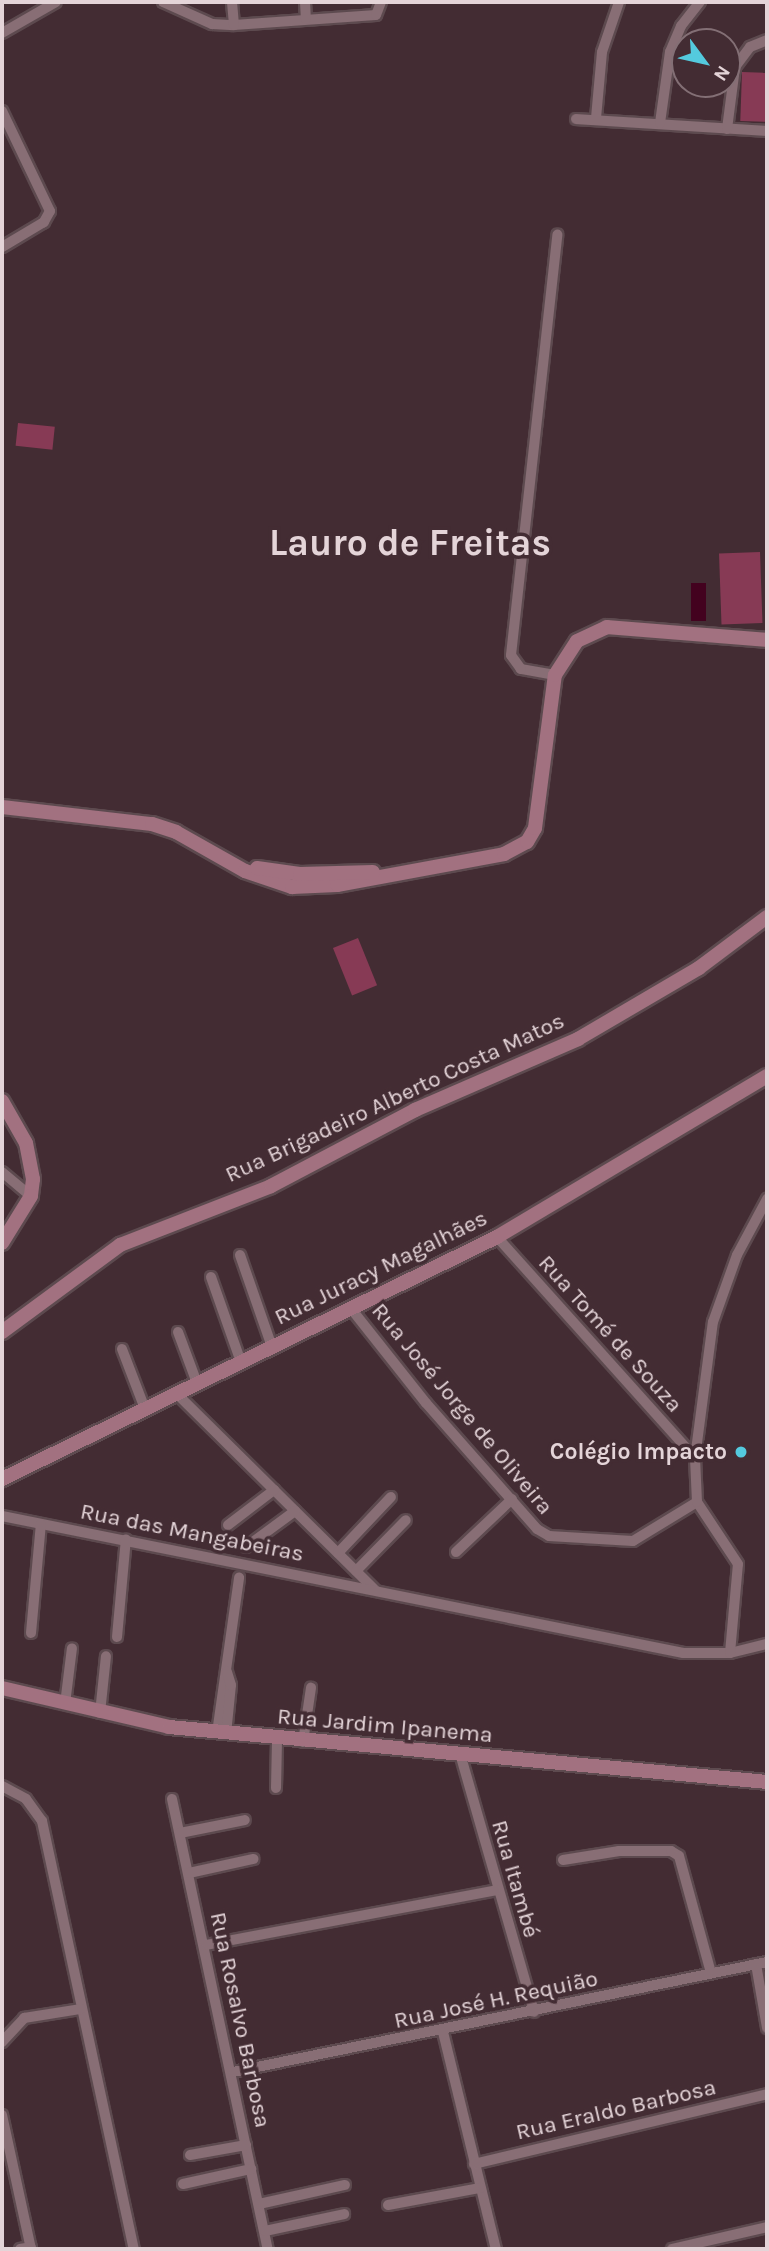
<!DOCTYPE html>
<meta charset="utf-8">
<style>
body{margin:0}
#map{position:relative;width:769px;height:2251px;overflow:hidden;background:#432c33;font-family:Karla,sans-serif}
div>[style]{position:absolute}
[style*='--x']{left:calc(var(--x)*1px);top:calc(var(--y)*1px);width:calc(var(--w)*1px);rotate:calc(var(--a)*1deg)}
.green>*{inset:0;background:#873a55;transform-origin:0 0}
.water>*{inset:0;background:#43021f;transform-origin:0 0}
.roads{filter:drop-shadow(2px 0 #5d4a4f) drop-shadow(-2px 0 #5d4a4f) drop-shadow(0 2px #5d4a4f) drop-shadow(0 -2px #5d4a4f)}
.street>*{height:10px;margin:-5px;padding:0 5px;transform-origin:5px;border-radius:5px;background:#886e75}
.secondary>*{height:14px;margin:-7px;padding:0 7px;transform-origin:7px;border-radius:7px;background:#a27180}
.dots>*{width:19px;height:19px;translate:-50% -50%;box-sizing:border-box;border:4px solid #432c33;border-radius:50%}
span{translate:-50% -50%;white-space:nowrap;text-align:center;line-height:1.15;-webkit-text-stroke:7px #432c33;paint-order:stroke}
.street-label{font-size:23px;color:#e4d4d8}
.poi-label{font-size:23px;color:#e4d4d8;font-weight:700}
.right{translate:-100% -50%;text-align:right}
.town-label{font-size:37px;color:#e4d4d8;font-weight:700}
.frame{position:absolute;inset:0;border:4px solid #e4d4d8;pointer-events:none}
.north{position:absolute;left:671px;top:28px;width:70px;height:70px;box-sizing:border-box;background:#432c33;border:2px solid #836f75;border-radius:50%;rotate:123deg;font-size:19px;font-weight:700;line-height:28px;text-align:center;color:#e4d4d8}
.north::after{content:'';display:block;margin:auto;width:24px;height:32px;background:#54cade;clip-path:polygon(50% 0,100% 100%,50% 72%,0 100%)}
</style>
<div id="map">
<div class="green">
<i style="left:742px;top:72px;width:25px;height:49px;rotate:2deg"></i>
<i style="left:18px;top:423px;width:37px;height:23px;rotate:6deg"></i>
<i style="left:760px;top:552px;width:71px;height:41px;rotate:88deg"></i>
<i style="left:358px;top:938px;width:51px;height:27px;rotate:68deg"></i>
</div>
<div class="water">
<i style="left:691px;top:583px;width:15px;height:38px"></i>
</div>
<div class="roads">
<div class="street">
<i style="--x:163;--y:2;--w:54;--a:24.2"></i>
<i style="--x:212;--y:24;--w:22;--a:3"></i>
<i style="--x:234;--y:25;--w:142;--a:-4"></i>
<i style="--x:376;--y:15;--w:14;--a:-69"></i>
<i style="--x:232;--y:2;--w:23;--a:85"></i>
<i style="--x:305;--y:2;--w:17;--a:87"></i>
<i style="--x:2;--y:33;--w:62;--a:-29.9"></i>
<i style="--x:2;--y:111;--w:111;--a:64.4"></i>
<i style="--x:50;--y:211;--w:13;--a:119"></i>
<i style="--x:44;--y:222;--w:49;--a:149.2"></i>
<i style="--x:596;--y:118;--w:66;--a:-84.8"></i>
<i style="--x:602;--y:52;--w:53;--a:-71.2"></i>
<i style="--x:576;--y:119;--w:191;--a:3.6"></i>
<i style="--x:660;--y:123;--w:72;--a:-82"></i>
<i style="--x:670;--y:52;--w:28;--a:-67"></i>
<i style="--x:681;--y:26;--w:31;--a:-52"></i>
<i style="--x:727;--y:129;--w:63;--a:-82.6"></i>
<i style="--x:735;--y:67;--w:25;--a:-53"></i>
<i style="--x:750;--y:47;--w:18;--a:-22"></i>
<i style="--x:555;--y:675;--w:35;--a:-170"></i>
<i style="--x:521;--y:669;--w:17;--a:-126"></i>
<i style="--x:511;--y:655;--w:423;--a:-83.7"></i>
<i style="--x:2;--y:1172;--w:38;--a:40"></i>
<i style="--x:497;--y:1237;--w:297;--a:48.1"></i>
<i style="--x:240;--y:1255;--w:97;--a:70.8"></i>
<i style="--x:211;--y:1277;--w:90;--a:70.6"></i>
<i style="--x:353;--y:1311;--w:117;--a:51.6"></i>
<i style="--x:426;--y:1403;--w:168;--a:48.6"></i>
<i style="--x:537;--y:1529;--w:14;--a:30"></i>
<i style="--x:549;--y:1536;--w:84;--a:3.4"></i>
<i style="--x:633;--y:1541;--w:75;--a:-31.4"></i>
<i style="--x:178;--y:1332;--w:54;--a:69.6"></i>
<i style="--x:122;--y:1349;--w:64;--a:69"></i>
<i style="--x:176;--y:1393;--w:279;--a:44.7"></i>
<i style="--x:2;--y:1516;--w:695;--a:11.37"></i>
<i style="--x:683;--y:1653;--w:47;--a:0"></i>
<i style="--x:730;--y:1653;--w:38;--a:-14"></i>
<i style="--x:228;--y:1525;--w:58;--a:-37.3"></i>
<i style="--x:246;--y:1547;--w:61;--a:-36.3"></i>
<i style="--x:456;--y:1552;--w:77;--a:-43.4"></i>
<i style="--x:338;--y:1553;--w:77;--a:-46.6"></i>
<i style="--x:356;--y:1571;--w:71;--a:-45.6"></i>
<i style="--x:31;--y:1633;--w:109;--a:-84.8"></i>
<i style="--x:117;--y:1637;--w:98;--a:-84.8"></i>
<i style="--x:730;--y:1653;--w:89;--a:-84.9"></i>
<i style="--x:738;--y:1564;--w:74;--a:-123.5"></i>
<i style="--x:697;--y:1502;--w:44;--a:-92.6"></i>
<i style="--x:695;--y:1458;--w:137;--a:-82.5"></i>
<i style="--x:713;--y:1322;--w:71;--a:-70.3"></i>
<i style="--x:737;--y:1255;--w:64;--a:-61.8"></i>
<i style="--x:65;--y:1704;--w:56;--a:-82.9"></i>
<i style="--x:100;--y:1713;--w:57;--a:-84"></i>
<i style="--x:217;--y:1733;--w:157;--a:-81.9"></i>
<i style="--x:226;--y:1734;--w:49;--a:-84.2"></i>
<i style="--x:231;--y:1685;--w:14;--a:-107"></i>
<i style="--x:303;--y:1742;--w:55;--a:-81.6"></i>
<i style="--x:461;--y:1757;--w:265;--a:74"></i>
<i style="--x:2;--y:1786;--w:27;--a:28"></i>
<i style="--x:26;--y:1799;--w:27;--a:54"></i>
<i style="--x:42;--y:1821;--w:438;--a:77.9"></i>
<i style="--x:276;--y:1788;--w:49;--a:-88.8"></i>
<i style="--x:172;--y:1799;--w:460;--a:78"></i>
<i style="--x:180;--y:1833;--w:66;--a:-11.3"></i>
<i style="--x:563;--y:1860;--w:57;--a:-9.1"></i>
<i style="--x:619;--y:1851;--w:52;--a:0"></i>
<i style="--x:671;--y:1851;--w:9;--a:32"></i>
<i style="--x:679;--y:1856;--w:121;--a:74.7"></i>
<i style="--x:189;--y:1873;--w:66;--a:-12.3"></i>
<i style="--x:206;--y:1945;--w:295;--a:-10.7"></i>
<i style="--x:756;--y:1964;--w:65;--a:80.2"></i>
<i style="--x:443;--y:2032;--w:223;--a:76.3"></i>
<i style="--x:2;--y:2042;--w:33;--a:-47"></i>
<i style="--x:24;--y:2018;--w:58;--a:-9"></i>
<i style="--x:233;--y:2072;--w:545;--a:-11.64"></i>
<i style="--x:2;--y:2115;--w:137;--a:77.8"></i>
<i style="--x:190;--y:2155;--w:57;--a:-10.1"></i>
<i style="--x:474;--y:2164;--w:301;--a:-13.4"></i>
<i style="--x:183;--y:2184;--w:70;--a:-12.4"></i>
<i style="--x:259;--y:2204;--w:88;--a:-12.5"></i>
<i style="--x:388;--y:2205;--w:94;--a:-10.5"></i>
<i style="--x:265;--y:2231;--w:81;--a:-12.1"></i>
<i style="--x:20;--y:2249;--w:11;--a:-10"></i>
<i style="--x:672;--y:2249;--w:98;--a:-13"></i>
</div>
<div class="secondary">
<i style="--x:2;--y:807;--w:151;--a:6.5"></i>
<i style="--x:152;--y:824;--w:25;--a:18"></i>
<i style="--x:176;--y:832;--w:79;--a:29.5"></i>
<i style="--x:245;--y:871;--w:50;--a:18.8"></i>
<i style="--x:292;--y:887;--w:45;--a:-2.5"></i>
<i style="--x:337;--y:885;--w:170;--a:-10.5"></i>
<i style="--x:504;--y:854;--w:26;--a:-28"></i>
<i style="--x:527;--y:842;--w:16;--a:-60"></i>
<i style="--x:535;--y:828;--w:154;--a:-82.6"></i>
<i style="--x:555;--y:675;--w:40;--a:-57.1"></i>
<i style="--x:577;--y:641;--w:33;--a:-25"></i>
<i style="--x:607;--y:627;--w:161;--a:4.6"></i>
<i style="--x:257;--y:868;--w:43;--a:7.9"></i>
<i style="--x:300;--y:874;--w:73;--a:-1.6"></i>
<i style="--x:2;--y:1101;--w:48;--a:60.3"></i>
<i style="--x:26;--y:1143;--w:37;--a:79"></i>
<i style="--x:33;--y:1179;--w:17;--a:97"></i>
<i style="--x:31;--y:1196;--w:55;--a:121.7"></i>
<i style="--x:2;--y:1332;--w:147;--a:-36.4"></i>
<i style="--x:120;--y:1245;--w:162;--a:-21.3"></i>
<i style="--x:271;--y:1186;--w:163;--a:-27.8"></i>
<i style="--x:415;--y:1110;--w:178;--a:-23.5"></i>
<i style="--x:578;--y:1039;--w:140;--a:-30.4"></i>
<i style="--x:699;--y:968;--w:85;--a:-36.9"></i>
<i style="--x:2;--y:1479;--w:551;--a:-26.05"></i>
<i style="--x:497;--y:1237;--w:314;--a:-30.8"></i>
<i style="--x:2;--y:1688;--w:171;--a:13.1"></i>
<i style="--x:169;--y:1727;--w:601;--a:5.25"></i>
</div>
</div>
<div class="dots">
<i style="left:741px;top:1452px;background:#54cade"></i>
</div>
<div class="street-label">
<span style="left:395px;top:1098px;rotate:-25deg">Rua Brigadeiro Alberto Costa Matos</span>
<span style="left:381px;top:1268px;rotate:-26deg">Rua Juracy Magalhães</span>
<span style="left:610px;top:1334px;rotate:48deg">Rua Tomé de Souza</span>
<span style="left:462px;top:1409px;rotate:50deg">Rua José Jorge de Oliveira</span>
<span style="left:192px;top:1533px;rotate:11deg">Rua das Mangabeiras</span>
<span style="left:385px;top:1726px;rotate:5deg">Rua Jardim Ipanema</span>
<span style="left:515px;top:1879px;rotate:74deg">Rua Itambé</span>
<span style="left:496px;top:2000px;rotate:-12deg">Rua José H. Requião</span>
<span style="left:240px;top:2020px;rotate:78deg">Rua Rosalvo Barbosa</span>
<span style="left:616px;top:2110px;rotate:-13deg">Rua Eraldo Barbosa</span>
</div>
<div class="poi-label">
<span class="right" style="left:727px;top:1452px">Colégio Impacto</span>
</div>
<div class="town-label">
<span style="left:410px;top:543px">Lauro de Freitas</span>
</div>
<div class="frame"></div>
<div class="north">N</div>
</div>
